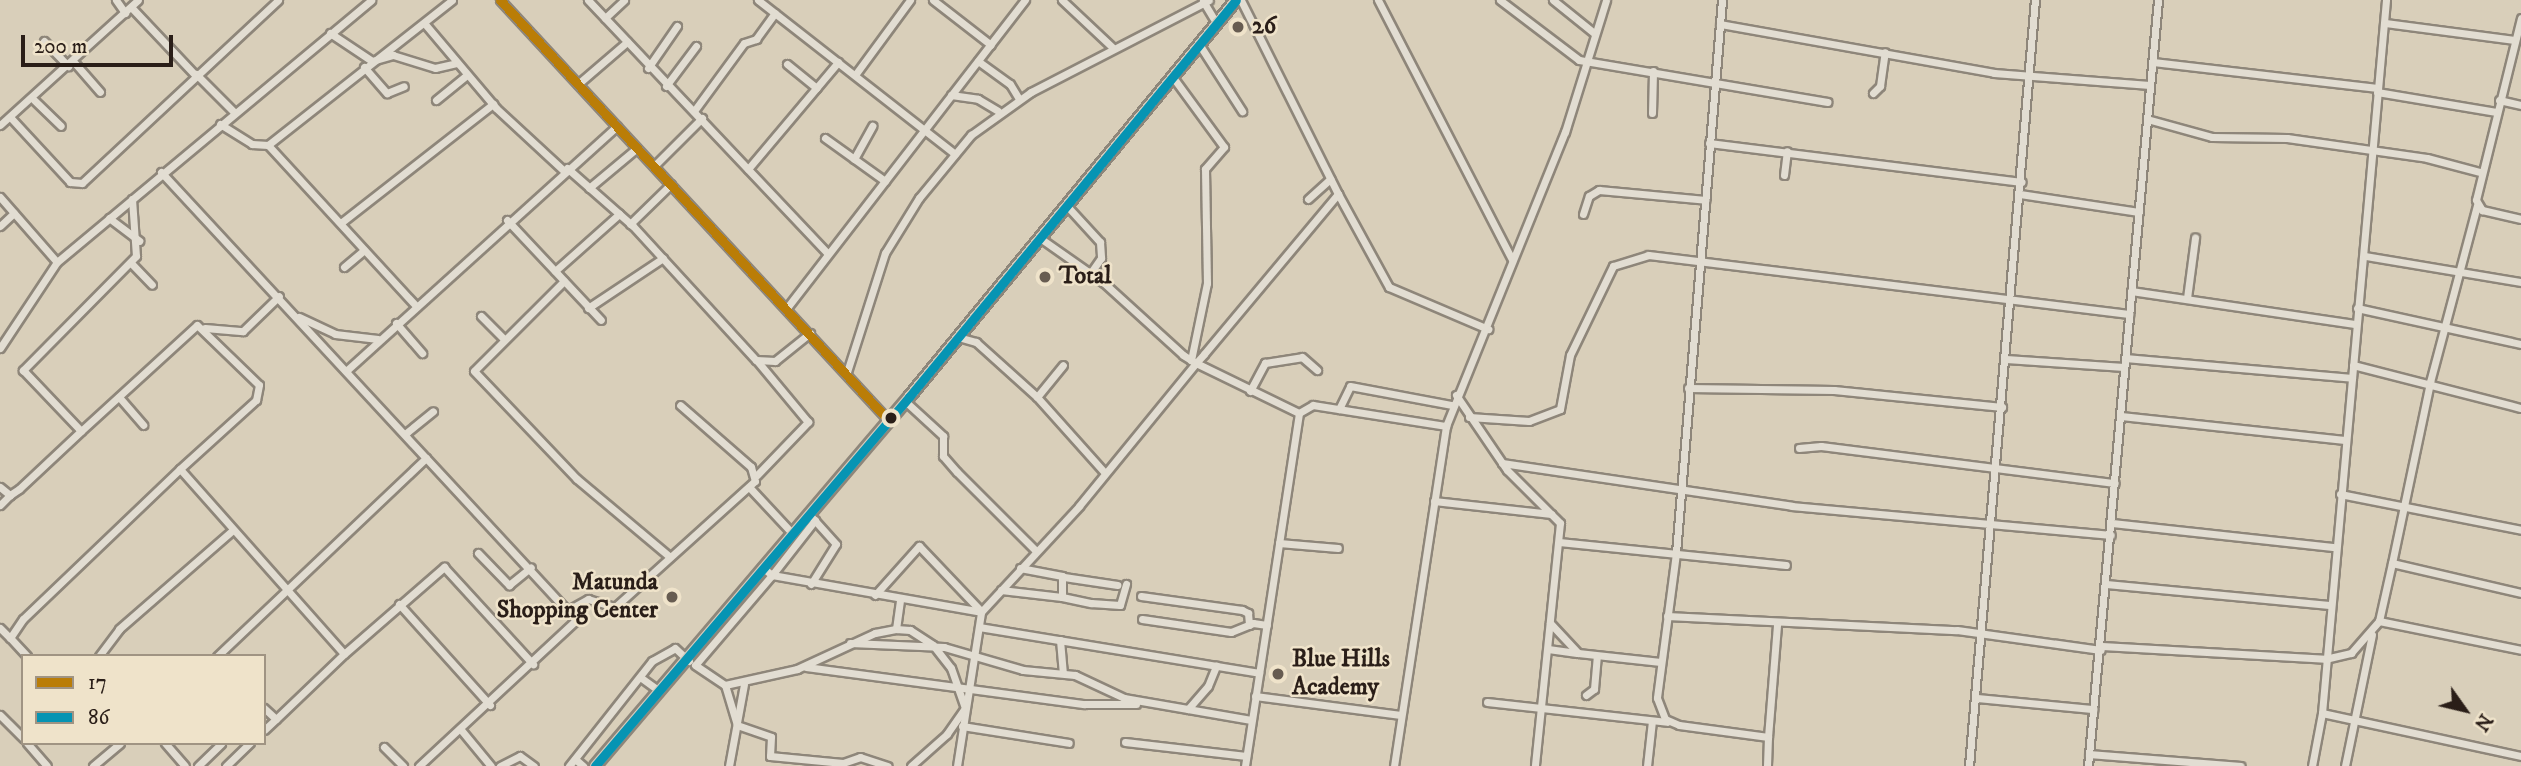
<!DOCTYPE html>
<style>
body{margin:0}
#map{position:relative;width:2521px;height:766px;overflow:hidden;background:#d9cfba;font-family:"IM FELL DW Pica",serif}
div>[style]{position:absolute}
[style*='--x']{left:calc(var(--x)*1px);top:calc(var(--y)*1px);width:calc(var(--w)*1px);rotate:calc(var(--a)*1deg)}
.roads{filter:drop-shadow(2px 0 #8e867a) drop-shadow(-2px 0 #8e867a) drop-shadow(0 2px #8e867a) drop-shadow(0 -2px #8e867a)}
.minor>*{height:7px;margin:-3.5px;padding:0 3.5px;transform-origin:3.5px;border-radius:3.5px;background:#e2ddd2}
.highway>*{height:10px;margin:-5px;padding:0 5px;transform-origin:5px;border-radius:5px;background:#d6ccbd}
.bus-1>*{height:9px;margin:-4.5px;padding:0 4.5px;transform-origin:4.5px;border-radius:4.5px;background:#ba7d07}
.bus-2>*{height:9px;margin:-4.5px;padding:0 4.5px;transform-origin:4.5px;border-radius:4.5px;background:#0694b3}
.dots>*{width:19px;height:19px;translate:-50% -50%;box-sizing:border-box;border:4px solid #efe3ca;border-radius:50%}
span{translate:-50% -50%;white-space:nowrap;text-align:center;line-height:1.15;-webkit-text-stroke:5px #efe3ca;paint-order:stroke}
.poi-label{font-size:24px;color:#2a1e18;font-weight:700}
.left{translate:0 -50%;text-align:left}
.right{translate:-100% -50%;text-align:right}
.legend{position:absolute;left:21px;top:654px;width:245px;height:91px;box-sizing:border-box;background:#efe3ca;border:2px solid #a09483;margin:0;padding:9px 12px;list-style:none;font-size:21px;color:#2a1e18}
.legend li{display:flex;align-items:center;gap:14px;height:35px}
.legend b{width:35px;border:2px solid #a09483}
.north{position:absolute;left:2430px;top:675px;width:70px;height:70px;-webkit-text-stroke:5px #efe3ca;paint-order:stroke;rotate:124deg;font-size:19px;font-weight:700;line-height:28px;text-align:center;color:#2a1e18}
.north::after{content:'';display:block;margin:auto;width:24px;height:32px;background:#2a1e18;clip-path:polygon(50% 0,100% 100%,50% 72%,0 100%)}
.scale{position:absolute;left:21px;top:35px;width:152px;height:32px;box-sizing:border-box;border:4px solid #2a1e18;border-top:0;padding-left:9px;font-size:21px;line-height:24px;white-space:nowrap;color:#2a1e18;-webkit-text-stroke:5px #efe3ca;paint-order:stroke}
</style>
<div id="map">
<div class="roads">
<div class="minor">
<i style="--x:116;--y:0;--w:16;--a:55"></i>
<i style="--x:500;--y:0;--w:573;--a:47.26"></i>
<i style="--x:588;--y:0;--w:349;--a:46.6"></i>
<i style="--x:758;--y:0;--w:250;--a:38"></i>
<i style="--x:933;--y:0;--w:73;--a:37.8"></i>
<i style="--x:1062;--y:0;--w:69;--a:43.2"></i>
<i style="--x:1378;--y:0;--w:292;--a:62.7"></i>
<i style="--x:1500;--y:0;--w:99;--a:37.2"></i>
<i style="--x:1579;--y:60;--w:252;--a:9.6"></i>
<i style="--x:1553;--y:0;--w:53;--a:38.8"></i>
<i style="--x:1722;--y:0;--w:555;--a:94.76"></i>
<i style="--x:1676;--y:553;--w:146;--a:97.5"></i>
<i style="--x:1657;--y:698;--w:22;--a:69"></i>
<i style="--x:1665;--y:719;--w:15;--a:23"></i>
<i style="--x:1679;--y:725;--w:90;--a:7.7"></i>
<i style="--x:1768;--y:737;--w:29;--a:92"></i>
<i style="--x:1203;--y:1;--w:26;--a:59"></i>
<i style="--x:131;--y:7;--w:93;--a:46.7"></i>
<i style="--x:605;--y:18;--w:26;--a:-43"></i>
<i style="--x:2521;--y:18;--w:187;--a:103.9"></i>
<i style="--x:2476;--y:200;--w:12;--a:59"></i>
<i style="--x:2482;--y:210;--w:40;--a:13"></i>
<i style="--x:2385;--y:23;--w:131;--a:7.5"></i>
<i style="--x:425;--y:24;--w:110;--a:49.8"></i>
<i style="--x:496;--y:108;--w:93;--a:42.8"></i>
<i style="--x:1720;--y:24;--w:278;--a:10.1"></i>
<i style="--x:1994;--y:73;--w:156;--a:4.4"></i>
<i style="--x:330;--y:33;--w:50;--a:33.7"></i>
<i style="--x:372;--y:61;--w:22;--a:-16"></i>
<i style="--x:393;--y:55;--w:44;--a:17.2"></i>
<i style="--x:435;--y:68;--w:22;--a:-13"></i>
<i style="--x:44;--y:41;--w:35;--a:46"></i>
<i style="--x:1199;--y:44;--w:80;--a:57.3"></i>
<i style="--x:73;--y:61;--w:41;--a:48.9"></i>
<i style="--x:978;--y:61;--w:39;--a:36"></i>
<i style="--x:1010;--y:84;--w:17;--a:59"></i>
<i style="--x:2153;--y:62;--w:226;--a:6.6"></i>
<i style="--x:787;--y:64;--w:38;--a:39"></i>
<i style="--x:364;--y:67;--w:35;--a:49"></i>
<i style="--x:387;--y:93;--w:18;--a:-22"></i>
<i style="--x:648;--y:68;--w:51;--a:-55.4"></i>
<i style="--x:196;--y:74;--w:54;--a:45"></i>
<i style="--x:855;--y:75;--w:93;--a:-53.7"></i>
<i style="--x:1172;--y:76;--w:88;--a:53.8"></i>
<i style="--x:1224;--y:147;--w:29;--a:131"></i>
<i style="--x:1205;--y:169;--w:114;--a:89"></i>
<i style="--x:1207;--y:283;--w:79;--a:101.7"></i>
<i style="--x:578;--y:84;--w:65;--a:-40.6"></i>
<i style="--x:666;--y:86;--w:50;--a:-53.1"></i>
<i style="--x:2377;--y:92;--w:121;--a:9.5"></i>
<i style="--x:1873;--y:93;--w:10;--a:-45"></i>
<i style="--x:1880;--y:86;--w:34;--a:-82"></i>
<i style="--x:951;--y:95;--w:27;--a:8"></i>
<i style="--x:978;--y:99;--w:23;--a:31"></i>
<i style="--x:34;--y:100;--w:37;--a:44"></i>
<i style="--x:436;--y:100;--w:40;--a:-39"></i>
<i style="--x:2499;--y:100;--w:23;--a:13"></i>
<i style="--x:694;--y:111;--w:84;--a:-53.7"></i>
<i style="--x:744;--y:43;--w:13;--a:-18"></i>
<i style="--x:756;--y:39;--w:32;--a:-54"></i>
<i style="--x:1652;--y:113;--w:42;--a:-88.6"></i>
<i style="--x:11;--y:118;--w:87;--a:47.3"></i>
<i style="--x:70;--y:182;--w:12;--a:5"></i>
<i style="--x:82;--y:183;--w:268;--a:-43"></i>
<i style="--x:2147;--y:119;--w:67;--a:15.5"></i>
<i style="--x:2212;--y:137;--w:75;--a:0.8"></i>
<i style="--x:2287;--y:138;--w:141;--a:8.1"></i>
<i style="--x:2427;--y:158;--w:55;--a:14.8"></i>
<i style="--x:220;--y:124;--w:38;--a:32"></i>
<i style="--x:252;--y:144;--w:16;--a:4"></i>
<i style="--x:268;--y:145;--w:234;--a:-38.2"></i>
<i style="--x:0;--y:125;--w:186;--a:-42.2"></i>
<i style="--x:825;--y:138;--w:74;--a:35.6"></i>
<i style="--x:1709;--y:143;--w:315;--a:7.1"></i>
<i style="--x:268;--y:145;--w:217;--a:47.4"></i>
<i style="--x:854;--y:159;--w:38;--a:-61"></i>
<i style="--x:654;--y:166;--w:68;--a:-45"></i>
<i style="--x:567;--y:168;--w:88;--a:41.3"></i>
<i style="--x:633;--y:226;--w:182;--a:47.5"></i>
<i style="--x:756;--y:360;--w:19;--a:3"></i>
<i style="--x:775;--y:361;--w:45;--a:-38.7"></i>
<i style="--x:748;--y:169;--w:140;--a:-49.9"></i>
<i style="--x:161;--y:172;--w:390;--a:47.2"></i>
<i style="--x:426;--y:458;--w:288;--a:136.5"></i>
<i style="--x:1784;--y:175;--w:24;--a:-83"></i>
<i style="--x:589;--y:188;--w:62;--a:-39.8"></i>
<i style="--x:1338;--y:194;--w:106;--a:61.3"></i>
<i style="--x:1389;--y:287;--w:108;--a:23"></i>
<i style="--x:2020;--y:194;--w:120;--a:8.6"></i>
<i style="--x:0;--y:197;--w:86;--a:48.8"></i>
<i style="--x:132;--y:199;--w:57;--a:86"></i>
<i style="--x:136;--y:256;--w:161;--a:134.7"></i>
<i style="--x:23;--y:370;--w:84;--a:46.4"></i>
<i style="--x:81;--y:431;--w:157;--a:-42.4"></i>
<i style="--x:197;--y:325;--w:86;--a:44.1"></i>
<i style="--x:259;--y:385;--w:15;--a:101"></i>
<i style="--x:256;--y:400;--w:103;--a:137.8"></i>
<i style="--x:180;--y:469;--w:247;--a:48.4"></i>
<i style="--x:344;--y:654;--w:94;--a:136.3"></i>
<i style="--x:1308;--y:199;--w:30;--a:-42"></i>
<i style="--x:1067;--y:206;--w:49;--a:47.5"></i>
<i style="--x:1100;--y:242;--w:16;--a:86"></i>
<i style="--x:1101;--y:258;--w:21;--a:125"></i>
<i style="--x:1583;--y:214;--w:19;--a:-72"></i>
<i style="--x:1589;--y:196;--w:12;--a:-31"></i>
<i style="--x:1599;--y:190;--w:107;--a:5.3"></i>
<i style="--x:109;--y:218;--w:38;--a:37"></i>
<i style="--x:507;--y:220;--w:137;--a:46.8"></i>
<i style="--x:342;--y:222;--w:192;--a:-38"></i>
<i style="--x:630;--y:224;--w:57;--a:-44.3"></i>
<i style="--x:0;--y:226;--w:19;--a:-43"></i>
<i style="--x:1040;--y:238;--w:78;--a:35.1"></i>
<i style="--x:1104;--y:283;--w:107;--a:42.3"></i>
<i style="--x:1183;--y:355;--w:15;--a:32"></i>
<i style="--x:1196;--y:363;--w:12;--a:-48"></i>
<i style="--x:1204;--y:354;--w:209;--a:-50.1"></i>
<i style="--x:1338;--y:194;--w:217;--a:-116.6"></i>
<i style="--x:2365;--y:256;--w:158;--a:9.5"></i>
<i style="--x:131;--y:263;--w:30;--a:46"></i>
<i style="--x:344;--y:267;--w:26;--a:-40"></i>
<i style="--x:555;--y:271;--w:86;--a:-41.7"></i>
<i style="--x:564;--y:281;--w:127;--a:135"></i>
<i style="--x:474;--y:371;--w:149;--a:46.4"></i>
<i style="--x:577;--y:479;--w:121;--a:40"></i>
<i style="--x:2131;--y:291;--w:226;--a:8.4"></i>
<i style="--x:2187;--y:298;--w:61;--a:-82.4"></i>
<i style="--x:588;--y:308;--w:90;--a:-33.7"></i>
<i style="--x:2357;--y:308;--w:168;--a:12.4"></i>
<i style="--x:786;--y:309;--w:391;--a:-52.3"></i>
<i style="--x:481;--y:316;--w:31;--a:45"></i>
<i style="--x:299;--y:317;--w:40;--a:25"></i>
<i style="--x:335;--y:334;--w:43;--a:6.6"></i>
<i style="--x:396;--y:323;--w:40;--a:49"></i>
<i style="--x:205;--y:328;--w:38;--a:5"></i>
<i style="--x:243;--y:331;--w:50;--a:-44.2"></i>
<i style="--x:958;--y:337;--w:19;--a:16"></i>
<i style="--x:976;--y:342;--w:82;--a:42"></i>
<i style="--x:1037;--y:397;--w:102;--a:48.2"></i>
<i style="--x:0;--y:348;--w:103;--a:-56.5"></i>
<i style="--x:57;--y:262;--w:409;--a:-39.8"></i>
<i style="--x:2125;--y:358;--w:228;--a:5"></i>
<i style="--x:2006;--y:359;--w:118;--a:3.9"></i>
<i style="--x:2353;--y:365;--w:173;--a:14.4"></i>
<i style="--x:346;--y:371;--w:365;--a:-42.1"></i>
<i style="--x:847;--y:372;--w:125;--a:-72.3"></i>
<i style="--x:885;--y:253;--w:65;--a:-58.3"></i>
<i style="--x:919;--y:198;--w:82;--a:-50.5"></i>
<i style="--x:971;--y:135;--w:74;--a:-35.6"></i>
<i style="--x:1031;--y:92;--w:200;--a:-27.3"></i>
<i style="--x:1688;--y:388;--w:146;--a:0.8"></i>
<i style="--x:1834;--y:390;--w:169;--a:5.8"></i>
<i style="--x:1250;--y:391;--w:32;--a:-62"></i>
<i style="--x:1265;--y:363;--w:37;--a:-9"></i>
<i style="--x:1302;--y:357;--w:20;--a:41"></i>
<i style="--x:1456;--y:395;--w:91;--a:55.8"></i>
<i style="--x:1507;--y:470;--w:75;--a:45"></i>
<i style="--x:1560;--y:523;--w:244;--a:95.9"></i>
<i style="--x:119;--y:397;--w:37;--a:49"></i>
<i style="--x:1037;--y:397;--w:41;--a:-50.9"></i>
<i style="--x:905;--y:401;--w:52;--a:42.6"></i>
<i style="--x:943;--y:436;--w:20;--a:90"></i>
<i style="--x:943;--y:456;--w:21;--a:49"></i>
<i style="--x:957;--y:472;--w:110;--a:45"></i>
<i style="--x:1339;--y:409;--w:25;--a:-64"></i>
<i style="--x:1350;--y:386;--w:104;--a:10.6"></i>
<i style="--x:2121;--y:416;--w:225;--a:6.1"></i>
<i style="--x:1469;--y:417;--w:60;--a:3.8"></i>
<i style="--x:1529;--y:421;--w:33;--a:-21"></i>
<i style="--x:1560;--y:409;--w:55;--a:-79.5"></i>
<i style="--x:1570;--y:355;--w:99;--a:-64.2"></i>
<i style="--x:1613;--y:266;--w:37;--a:-17"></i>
<i style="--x:1648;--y:255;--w:485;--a:7"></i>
<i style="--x:405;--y:434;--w:36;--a:-39"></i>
<i style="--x:1799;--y:448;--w:22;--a:-5"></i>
<i style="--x:1821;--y:446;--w:296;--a:7.2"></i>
<i style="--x:1502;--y:463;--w:293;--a:8.4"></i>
<i style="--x:1792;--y:506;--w:320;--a:5.2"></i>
<i style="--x:757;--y:475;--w:74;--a:-46.1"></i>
<i style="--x:808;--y:422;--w:78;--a:-129.8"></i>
<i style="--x:0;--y:487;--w:13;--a:39"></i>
<i style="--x:10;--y:495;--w:11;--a:-34"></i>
<i style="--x:19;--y:489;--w:85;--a:-43.1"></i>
<i style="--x:750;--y:488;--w:60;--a:47"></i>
<i style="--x:2340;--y:494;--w:185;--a:11.2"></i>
<i style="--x:1434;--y:501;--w:118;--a:6.3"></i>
<i style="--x:0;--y:505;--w:14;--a:-45"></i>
<i style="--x:815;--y:520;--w:70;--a:128"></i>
<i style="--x:772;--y:575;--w:212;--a:10"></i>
<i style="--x:2112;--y:523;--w:222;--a:6.2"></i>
<i style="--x:1559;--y:542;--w:228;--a:5.8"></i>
<i style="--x:1279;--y:543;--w:59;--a:4.8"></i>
<i style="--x:478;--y:553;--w:45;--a:45.9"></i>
<i style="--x:509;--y:585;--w:28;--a:-39"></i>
<i style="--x:2392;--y:563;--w:185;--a:-78.1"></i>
<i style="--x:2430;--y:382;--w:183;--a:-75.1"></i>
<i style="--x:762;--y:567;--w:13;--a:39"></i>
<i style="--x:772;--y:575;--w:118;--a:130.5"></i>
<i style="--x:695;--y:665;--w:36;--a:34"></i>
<i style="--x:725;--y:685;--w:42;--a:73.3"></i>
<i style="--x:737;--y:725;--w:36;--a:19"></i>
<i style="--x:771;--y:737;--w:19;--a:93"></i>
<i style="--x:770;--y:756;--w:73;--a:5.5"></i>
<i style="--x:843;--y:763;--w:18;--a:-19"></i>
<i style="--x:860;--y:757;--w:29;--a:18"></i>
<i style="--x:1020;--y:568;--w:43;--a:10.8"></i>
<i style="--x:1062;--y:576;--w:21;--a:90"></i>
<i style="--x:1062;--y:597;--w:30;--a:12"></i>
<i style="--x:1091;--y:603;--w:29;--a:4"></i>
<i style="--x:1120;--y:605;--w:22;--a:-74"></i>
<i style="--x:1064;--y:577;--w:54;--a:8.6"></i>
<i style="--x:811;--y:584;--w:47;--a:-58"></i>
<i style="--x:836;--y:544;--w:36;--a:-132"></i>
<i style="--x:2107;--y:584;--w:225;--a:5.4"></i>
<i style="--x:1001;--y:590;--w:61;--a:6.5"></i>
<i style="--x:875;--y:595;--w:66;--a:-48.1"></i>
<i style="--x:919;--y:546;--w:90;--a:46.4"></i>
<i style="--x:1141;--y:596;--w:102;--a:7.9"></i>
<i style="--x:1242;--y:610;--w:7;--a:27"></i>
<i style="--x:1248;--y:613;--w:12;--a:85"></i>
<i style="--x:399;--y:604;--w:136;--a:48"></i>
<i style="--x:570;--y:609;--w:21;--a:-29"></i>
<i style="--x:588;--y:599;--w:28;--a:17"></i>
<i style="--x:615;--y:607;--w:188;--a:-42"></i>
<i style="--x:755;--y:481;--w:15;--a:-106"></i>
<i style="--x:751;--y:467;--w:94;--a:-138.9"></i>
<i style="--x:1667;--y:616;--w:290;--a:2.8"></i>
<i style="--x:1957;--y:630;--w:145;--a:7.9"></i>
<i style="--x:1142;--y:619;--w:90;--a:8.3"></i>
<i style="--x:1231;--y:632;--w:24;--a:-22"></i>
<i style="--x:1253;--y:623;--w:14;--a:8"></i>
<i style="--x:2379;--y:621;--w:145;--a:11.5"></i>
<i style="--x:1550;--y:623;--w:41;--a:47"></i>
<i style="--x:1578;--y:653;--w:83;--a:6.2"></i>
<i style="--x:979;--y:627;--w:284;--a:9.3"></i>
<i style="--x:0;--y:628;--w:14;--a:45"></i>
<i style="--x:896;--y:629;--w:14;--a:4"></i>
<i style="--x:910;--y:630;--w:27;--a:33"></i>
<i style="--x:933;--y:645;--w:29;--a:52"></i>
<i style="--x:951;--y:668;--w:42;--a:70.7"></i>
<i style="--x:965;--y:708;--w:32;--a:125"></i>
<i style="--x:947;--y:734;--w:48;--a:138.4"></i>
<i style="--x:1060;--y:640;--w:33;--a:85"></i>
<i style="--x:850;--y:643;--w:94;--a:2.4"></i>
<i style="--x:944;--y:647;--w:82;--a:16.2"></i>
<i style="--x:1023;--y:670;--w:52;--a:5.5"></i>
<i style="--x:1075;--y:675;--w:54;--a:25.1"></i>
<i style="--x:1124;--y:698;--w:129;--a:9.8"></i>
<i style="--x:2102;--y:646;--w:223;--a:3.3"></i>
<i style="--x:2325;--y:659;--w:27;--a:-13"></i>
<i style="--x:2351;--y:653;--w:43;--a:-48.8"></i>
<i style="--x:2379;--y:621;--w:59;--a:-77.4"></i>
<i style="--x:2392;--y:563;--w:132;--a:13.1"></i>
<i style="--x:1548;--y:649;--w:29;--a:8"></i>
<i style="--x:344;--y:654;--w:133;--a:-41"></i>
<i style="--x:444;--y:567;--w:132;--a:47.5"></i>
<i style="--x:27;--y:656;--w:25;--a:-133"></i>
<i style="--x:10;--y:638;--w:23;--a:-56"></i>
<i style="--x:23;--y:619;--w:217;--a:-43.7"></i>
<i style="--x:99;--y:656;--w:34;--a:-53"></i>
<i style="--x:119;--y:629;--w:151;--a:-41"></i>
<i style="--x:806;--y:667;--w:281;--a:7.6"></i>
<i style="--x:1085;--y:704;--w:51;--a:0"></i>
<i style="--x:640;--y:677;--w:22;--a:36"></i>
<i style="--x:725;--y:685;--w:74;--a:-12.5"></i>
<i style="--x:797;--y:669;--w:86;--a:-24.8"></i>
<i style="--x:875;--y:633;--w:21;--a:-11"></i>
<i style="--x:896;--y:629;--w:29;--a:-82"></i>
<i style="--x:1586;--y:695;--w:10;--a:-37"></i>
<i style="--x:1594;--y:689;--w:32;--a:-85"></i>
<i style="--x:1255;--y:696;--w:147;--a:7.4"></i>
<i style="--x:1978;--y:698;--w:116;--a:5.5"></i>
<i style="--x:1487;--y:702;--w:181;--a:6.3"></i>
<i style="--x:264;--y:708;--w:16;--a:43"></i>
<i style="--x:276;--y:719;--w:16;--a:137"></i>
<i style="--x:1188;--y:709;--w:30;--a:-49"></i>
<i style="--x:1208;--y:686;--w:22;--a:-68"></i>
<i style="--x:2322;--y:713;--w:204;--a:12.2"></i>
<i style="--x:0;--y:715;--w:33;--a:45"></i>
<i style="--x:962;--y:726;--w:108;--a:9"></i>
<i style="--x:462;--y:731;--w:45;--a:50.4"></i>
<i style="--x:1768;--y:737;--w:113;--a:-85.4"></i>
<i style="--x:1125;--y:742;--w:122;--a:6.6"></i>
<i style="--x:27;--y:743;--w:30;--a:49"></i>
<i style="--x:165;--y:743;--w:30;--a:49"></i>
<i style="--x:384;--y:747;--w:27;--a:45"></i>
<i style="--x:2089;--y:754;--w:152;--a:4.5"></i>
<i style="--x:575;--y:759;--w:11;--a:41"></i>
<i style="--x:93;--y:766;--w:35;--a:-40"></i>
<i style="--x:198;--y:766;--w:32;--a:-44"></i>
<i style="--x:226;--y:766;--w:33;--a:-44"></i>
<i style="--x:419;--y:766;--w:214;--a:-42.9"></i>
<i style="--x:576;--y:620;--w:221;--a:-132.8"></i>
<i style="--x:500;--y:766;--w:22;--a:-27"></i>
<i style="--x:520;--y:756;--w:17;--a:36"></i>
<i style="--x:569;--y:766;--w:134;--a:-51.7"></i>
<i style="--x:652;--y:661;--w:26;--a:-29"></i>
<i style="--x:675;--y:648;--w:19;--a:43"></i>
<i style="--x:729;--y:766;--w:83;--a:-79.6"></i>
<i style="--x:957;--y:766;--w:156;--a:-81.1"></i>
<i style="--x:981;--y:612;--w:144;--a:-47.2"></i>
<i style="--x:1079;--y:506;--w:185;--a:-50.7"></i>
<i style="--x:1196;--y:363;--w:114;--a:25.9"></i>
<i style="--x:1245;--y:766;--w:357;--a:-81.3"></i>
<i style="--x:1299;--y:413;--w:16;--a:-30"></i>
<i style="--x:1313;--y:405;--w:135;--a:9"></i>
<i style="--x:1394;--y:766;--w:344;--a:-81.3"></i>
<i style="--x:1446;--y:426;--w:317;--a:-68"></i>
<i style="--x:1565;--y:132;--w:138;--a:-72.7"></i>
<i style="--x:1647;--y:766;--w:45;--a:-83.7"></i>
<i style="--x:1969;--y:766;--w:769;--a:-85.08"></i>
<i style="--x:2088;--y:766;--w:769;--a:-84.78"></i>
<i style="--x:2312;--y:766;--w:54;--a:-79.3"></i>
<i style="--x:2322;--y:713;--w:716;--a:-84.87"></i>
<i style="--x:2345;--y:766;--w:134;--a:-78.4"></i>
</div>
<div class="highway">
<i style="--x:595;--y:766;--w:485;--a:-49.6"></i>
<i style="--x:909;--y:397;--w:514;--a:-50.52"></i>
</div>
</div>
<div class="bus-1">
<i style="--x:500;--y:0;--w:573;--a:47.26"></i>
</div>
<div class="bus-2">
<i style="--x:595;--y:766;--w:485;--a:-49.6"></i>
<i style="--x:909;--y:397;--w:514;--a:-50.52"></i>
</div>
<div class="dots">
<i style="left:1238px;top:27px;background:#675c51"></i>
<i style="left:1045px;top:277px;background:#675c51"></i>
<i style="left:891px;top:418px;background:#2a1e18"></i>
<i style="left:672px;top:597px;background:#675c51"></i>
<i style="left:1278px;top:674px;background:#675c51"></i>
</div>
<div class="poi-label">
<span class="left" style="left:1252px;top:27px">26</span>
<span class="left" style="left:1059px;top:277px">Total</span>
<span class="right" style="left:658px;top:597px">Matunda<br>Shopping Center</span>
<span class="left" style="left:1292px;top:674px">Blue Hills<br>Academy</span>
</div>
<ul class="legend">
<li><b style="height:9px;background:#ba7d07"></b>17</li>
<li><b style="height:9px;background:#0694b3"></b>86</li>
</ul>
<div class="north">N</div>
<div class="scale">200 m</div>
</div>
